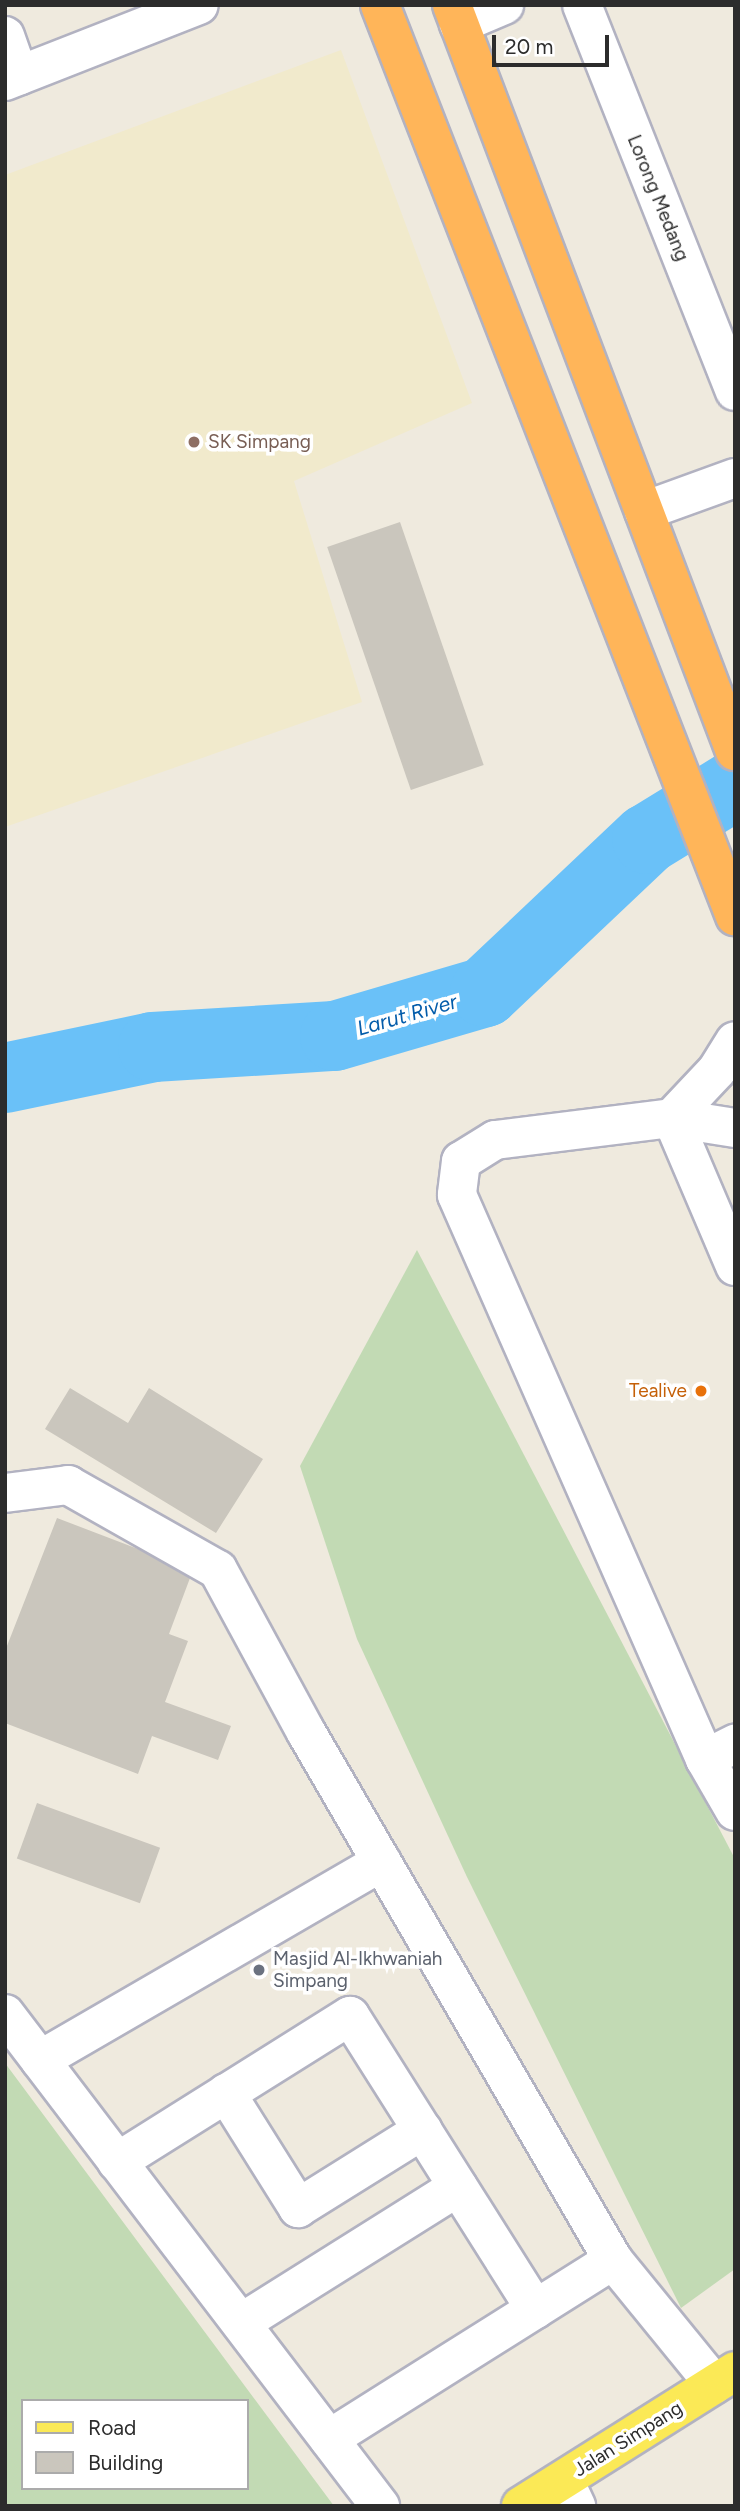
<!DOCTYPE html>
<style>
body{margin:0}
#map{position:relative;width:740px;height:2511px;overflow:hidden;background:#efeade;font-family:Figtree,sans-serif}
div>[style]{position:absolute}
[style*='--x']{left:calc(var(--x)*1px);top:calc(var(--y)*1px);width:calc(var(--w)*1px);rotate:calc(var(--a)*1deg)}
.education>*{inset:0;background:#f1eacc}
.cemetery>*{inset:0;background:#c2dab4}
.river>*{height:70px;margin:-35px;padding:0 35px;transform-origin:35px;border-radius:35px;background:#6ac1f8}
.building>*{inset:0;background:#cac6bd;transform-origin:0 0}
.roads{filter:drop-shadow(2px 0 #b2b2c1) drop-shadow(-2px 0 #b2b2c1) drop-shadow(0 2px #b2b2c1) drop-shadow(0 -2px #b2b2c1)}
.minor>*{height:38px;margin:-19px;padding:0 19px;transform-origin:19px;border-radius:19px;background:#fff}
.major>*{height:38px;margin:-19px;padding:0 19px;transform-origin:19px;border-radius:19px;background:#fbe956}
.highway>*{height:38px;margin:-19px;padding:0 19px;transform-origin:19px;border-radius:19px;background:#ffb559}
.dots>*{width:19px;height:19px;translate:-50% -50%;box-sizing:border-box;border:4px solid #fff;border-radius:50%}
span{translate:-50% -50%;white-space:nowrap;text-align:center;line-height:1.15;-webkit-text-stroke:7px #fff;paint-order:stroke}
.street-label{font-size:19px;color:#2c2c2c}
.education-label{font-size:19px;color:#785e54}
.left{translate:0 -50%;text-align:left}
.food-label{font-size:19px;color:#c56008}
.right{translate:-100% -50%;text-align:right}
.worship-label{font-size:19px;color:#5b616d}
.water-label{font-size:21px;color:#035caa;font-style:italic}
.frame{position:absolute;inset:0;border:7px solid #2c2c2c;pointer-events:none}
.legend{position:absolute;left:21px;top:2399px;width:228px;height:91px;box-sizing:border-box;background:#fff;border:2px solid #ababab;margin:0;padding:9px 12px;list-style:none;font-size:21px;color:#2c2c2c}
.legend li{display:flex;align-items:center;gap:14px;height:35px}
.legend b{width:35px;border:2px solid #ababab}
.scale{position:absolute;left:492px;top:35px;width:117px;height:32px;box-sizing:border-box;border:4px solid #2c2c2c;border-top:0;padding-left:9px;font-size:21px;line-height:24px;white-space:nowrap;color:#2c2c2c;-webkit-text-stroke:5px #fff;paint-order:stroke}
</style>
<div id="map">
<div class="education">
<i style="clip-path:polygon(341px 50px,472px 403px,294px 481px,362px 702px,5px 827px,5px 175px)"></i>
</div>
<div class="cemetery">
<i style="clip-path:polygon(417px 1250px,735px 1859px,735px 2269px,681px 2308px,467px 1877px,357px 1639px,300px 1466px)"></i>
<i style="clip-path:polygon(evenodd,5px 2063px,334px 2506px,5px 2506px,5px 2063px,23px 2401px,247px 2401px,247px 2488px,23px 2488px,23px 2401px)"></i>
</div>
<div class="river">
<i style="--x:5;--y:1078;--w:151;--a:-11.8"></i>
<i style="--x:153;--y:1047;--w:182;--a:-3.5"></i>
<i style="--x:335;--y:1036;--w:156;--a:-16.3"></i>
<i style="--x:485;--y:992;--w:223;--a:-43.4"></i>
<i style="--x:647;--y:839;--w:103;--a:-31.5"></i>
</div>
<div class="building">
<i style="left:400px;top:522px;width:257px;height:77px;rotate:71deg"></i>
<i style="clip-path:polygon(70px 1388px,128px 1423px,149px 1388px,263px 1459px,216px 1533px,45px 1429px)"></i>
<i style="clip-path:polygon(57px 1518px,193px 1570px,169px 1634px,188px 1641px,165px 1702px,231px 1726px,218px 1760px,152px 1736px,138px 1774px,5px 1723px,5px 1651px)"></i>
<i style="left:37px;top:1803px;width:131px;height:59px;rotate:20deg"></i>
</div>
<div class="roads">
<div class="minor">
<i style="--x:582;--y:5;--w:415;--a:68.4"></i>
<i style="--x:459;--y:24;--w:49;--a:-22.9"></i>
<i style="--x:5;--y:36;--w:42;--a:70.7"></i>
<i style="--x:5;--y:81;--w:208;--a:-21.4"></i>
<i style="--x:644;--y:511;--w:97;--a:-19.9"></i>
<i style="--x:672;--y:1118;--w:161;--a:66.9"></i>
<i style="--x:672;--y:1118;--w:66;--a:-46.8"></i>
<i style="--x:717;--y:1070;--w:34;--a:-58"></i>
<i style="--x:735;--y:1128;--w:64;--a:-171"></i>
<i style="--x:672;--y:1118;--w:178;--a:172.9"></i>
<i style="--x:495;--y:1140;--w:40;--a:148"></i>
<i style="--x:461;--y:1161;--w:34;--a:97"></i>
<i style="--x:457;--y:1195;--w:616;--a:66.26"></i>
<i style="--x:705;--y:1759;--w:60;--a:60"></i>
<i style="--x:5;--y:1493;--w:64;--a:-7.2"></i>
<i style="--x:68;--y:1485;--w:172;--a:29.5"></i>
<i style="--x:218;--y:1570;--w:184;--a:61.5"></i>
<i style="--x:306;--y:1732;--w:611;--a:59.82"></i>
<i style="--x:613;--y:2260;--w:160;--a:50.8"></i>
<i style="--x:705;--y:1759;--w:34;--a:-27"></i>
<i style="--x:5;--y:2014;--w:619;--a:52.69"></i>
<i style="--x:40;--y:2060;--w:395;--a:-30.1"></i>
<i style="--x:226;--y:2093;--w:136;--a:57.9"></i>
<i style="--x:298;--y:2208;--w:147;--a:-32"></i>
<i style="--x:117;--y:2162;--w:275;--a:-32.1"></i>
<i style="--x:350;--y:2016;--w:347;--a:57.7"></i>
<i style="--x:241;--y:2323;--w:256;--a:-32.1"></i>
<i style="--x:329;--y:2439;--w:336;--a:-32.2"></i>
<i style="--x:564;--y:2480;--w:29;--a:65"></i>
</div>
<div class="major">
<i style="--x:521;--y:2506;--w:253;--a:-32.2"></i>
</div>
<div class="highway">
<i style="--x:380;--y:5;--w:978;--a:68.71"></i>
<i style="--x:452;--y:5;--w:798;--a:69.23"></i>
</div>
</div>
<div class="dots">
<i style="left:194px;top:442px;background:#8d6e63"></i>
<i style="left:701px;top:1391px;background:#e8710a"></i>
<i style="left:259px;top:1970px;background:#6b7280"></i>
</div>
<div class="street-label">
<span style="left:658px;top:198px;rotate:68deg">Lorong Medang</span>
<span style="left:628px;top:2439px;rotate:-32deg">Jalan Simpang</span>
</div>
<div class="education-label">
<span class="left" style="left:208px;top:442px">SK Simpang</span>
</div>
<div class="food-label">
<span class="right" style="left:687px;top:1391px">Tealive</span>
</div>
<div class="worship-label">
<span class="left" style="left:273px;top:1970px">Masjid Al-Ikhwaniah<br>Simpang</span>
</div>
<div class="water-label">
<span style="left:407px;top:1015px;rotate:-16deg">Larut River</span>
</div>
<div class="frame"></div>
<ul class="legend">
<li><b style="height:9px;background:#fbe956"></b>Road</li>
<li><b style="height:19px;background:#cac6bd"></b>Building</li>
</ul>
<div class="scale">20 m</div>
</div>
